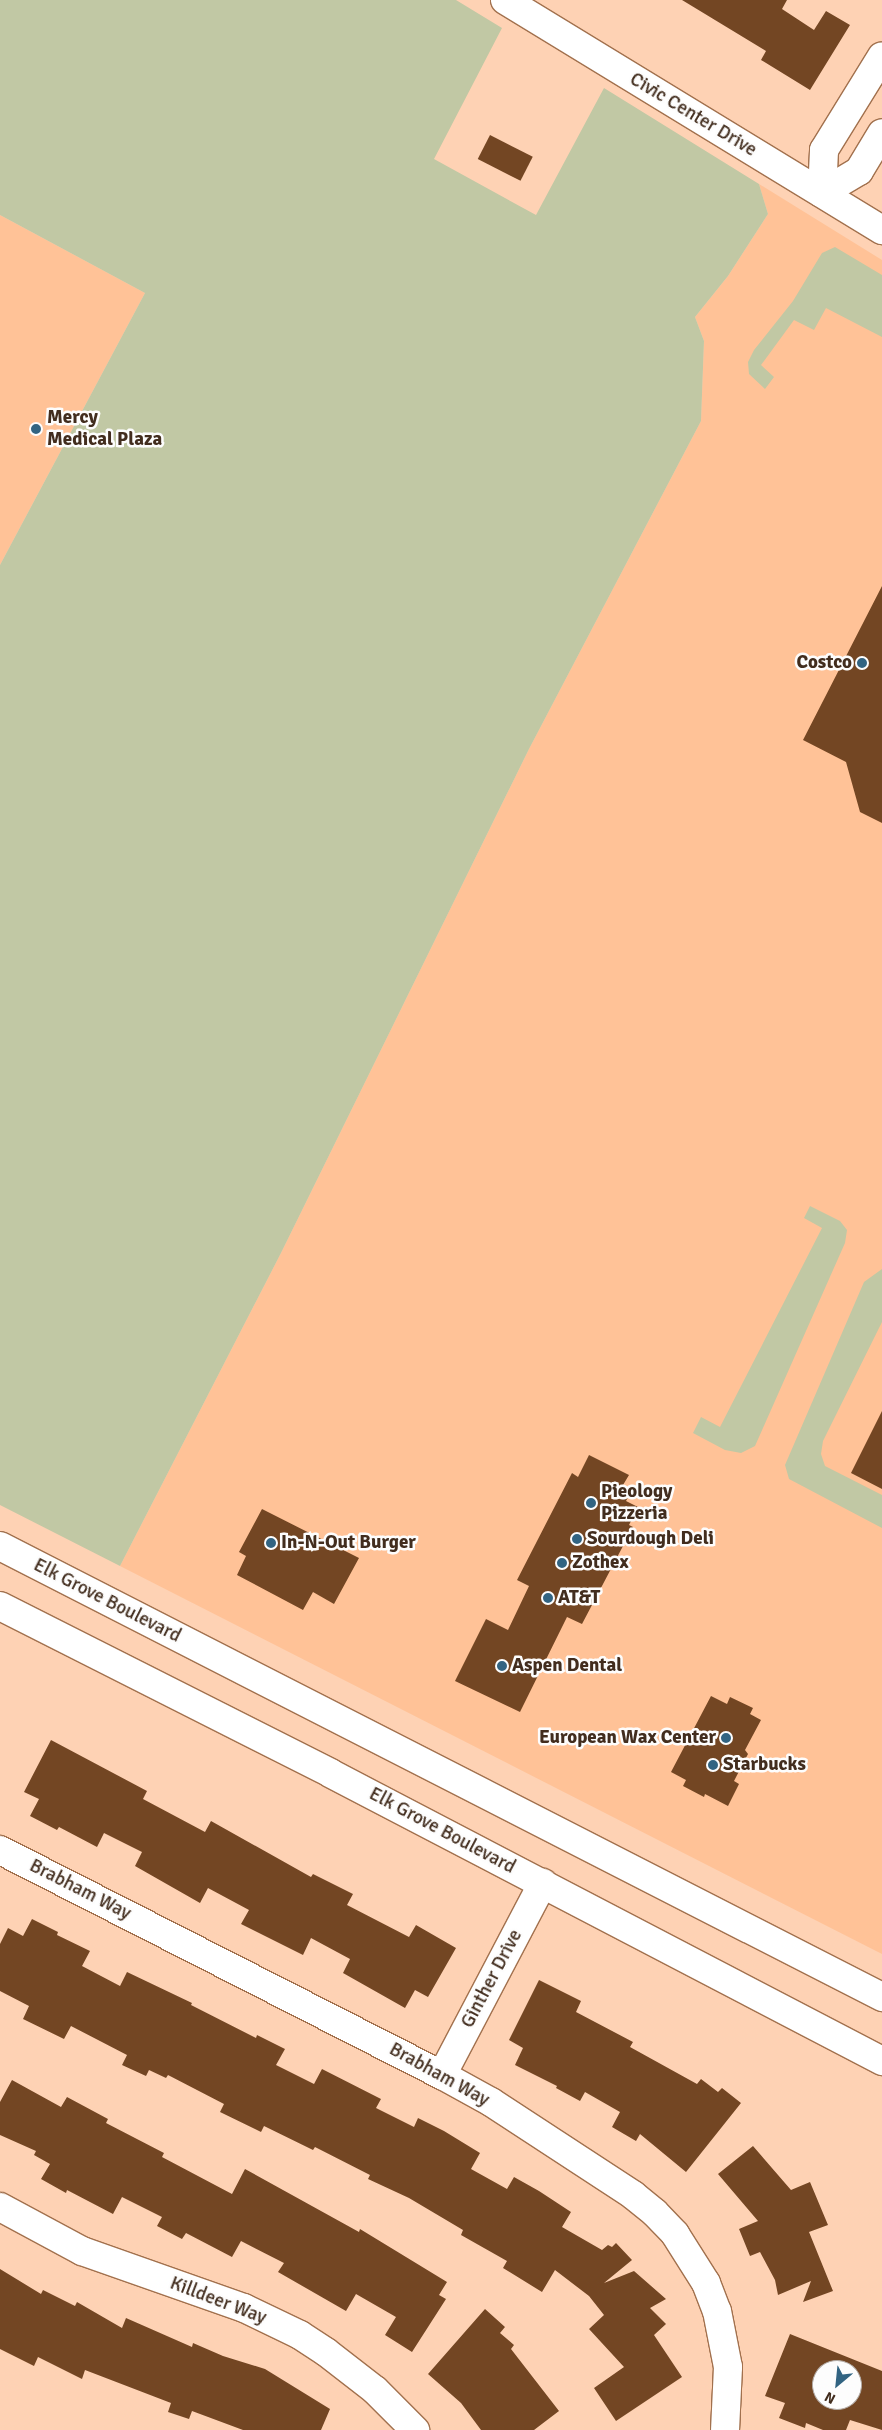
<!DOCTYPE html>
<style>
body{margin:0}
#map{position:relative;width:882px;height:2430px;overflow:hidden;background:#fed2b4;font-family:Signika,sans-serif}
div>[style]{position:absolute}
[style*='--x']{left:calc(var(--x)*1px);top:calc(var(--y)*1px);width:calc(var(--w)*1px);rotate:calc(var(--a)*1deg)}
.built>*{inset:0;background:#ffc297}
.green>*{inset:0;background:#c1c8a4}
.building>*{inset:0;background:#734623;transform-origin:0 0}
.roads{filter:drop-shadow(1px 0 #a2714e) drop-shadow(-1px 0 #a2714e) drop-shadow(0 1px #a2714e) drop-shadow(0 -1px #a2714e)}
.street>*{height:28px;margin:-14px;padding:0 14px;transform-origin:14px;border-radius:14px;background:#fff}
.secondary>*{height:28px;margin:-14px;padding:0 14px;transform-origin:14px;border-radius:14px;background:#fff}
.dots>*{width:14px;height:14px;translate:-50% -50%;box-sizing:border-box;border:2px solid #fdfdfd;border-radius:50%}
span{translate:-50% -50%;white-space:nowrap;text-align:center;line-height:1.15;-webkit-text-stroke:5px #fdfdfd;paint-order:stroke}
.street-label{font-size:19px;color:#422d1e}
.poi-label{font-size:19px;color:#422d1e;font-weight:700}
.left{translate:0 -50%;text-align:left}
.right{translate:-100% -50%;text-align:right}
.north{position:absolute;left:812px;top:2360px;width:50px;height:50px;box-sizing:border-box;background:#fdfdfd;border:1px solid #b2aaa4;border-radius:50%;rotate:208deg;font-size:14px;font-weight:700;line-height:20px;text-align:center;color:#422d1e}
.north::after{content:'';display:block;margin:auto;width:18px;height:22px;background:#326482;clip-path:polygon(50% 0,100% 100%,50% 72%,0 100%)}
</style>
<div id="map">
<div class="built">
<i style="clip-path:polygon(759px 184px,882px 260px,882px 1954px,120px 1566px,281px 1253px,529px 749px,701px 421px,704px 341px,695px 317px,728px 276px,768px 214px)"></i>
<i style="clip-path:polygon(0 215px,145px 293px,0 565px)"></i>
</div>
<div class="green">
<i style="clip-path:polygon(0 0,456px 0,502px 28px,434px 159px,536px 215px,604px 88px,759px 184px,768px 214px,728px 276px,695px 317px,704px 341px,701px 421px,529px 749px,281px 1253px,120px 1566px,0 1505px,0 565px,145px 293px,0 215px)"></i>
<i style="clip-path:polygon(835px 247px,882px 275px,882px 337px,826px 308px,814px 330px,794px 320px,761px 365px,774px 377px,765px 389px,749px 374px,748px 362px,754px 350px,793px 301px,822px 253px)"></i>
<i style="clip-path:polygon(810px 1206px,840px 1221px,847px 1230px,845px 1243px,755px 1446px,741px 1453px,725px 1450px,693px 1433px,701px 1417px,720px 1427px,822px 1228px,804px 1218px)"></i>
<i style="clip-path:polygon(882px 1269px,882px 1322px,823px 1441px,821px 1454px,825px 1466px,882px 1495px,882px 1528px,789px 1479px,785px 1465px,864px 1282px)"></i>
</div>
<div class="building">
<i style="clip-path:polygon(682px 0,787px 0,782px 9px,814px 30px,826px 11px,850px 25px,810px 90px,761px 60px,766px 51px)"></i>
<i style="left:490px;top:135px;width:48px;height:27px;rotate:27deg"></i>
<i style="clip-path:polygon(882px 586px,882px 823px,860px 812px,846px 762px,803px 740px)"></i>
<i style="clip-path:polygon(882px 1411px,882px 1489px,851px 1473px)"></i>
<i style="clip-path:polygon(589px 1455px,629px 1475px,623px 1485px,632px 1490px,626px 1501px,638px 1507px,629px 1525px,633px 1527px,582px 1624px,567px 1617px,520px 1712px,455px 1681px,486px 1619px,508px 1630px,529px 1586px,517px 1580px,572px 1473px,578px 1477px)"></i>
<i style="clip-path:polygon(262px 1509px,359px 1558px,334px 1604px,313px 1592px,303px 1610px,237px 1575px,246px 1556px,239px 1552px)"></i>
<i style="clip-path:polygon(711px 1696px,727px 1704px,730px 1697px,753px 1708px,750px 1714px,761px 1720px,745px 1750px,748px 1754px,734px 1781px,739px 1784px,728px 1806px,705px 1794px,704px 1797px,683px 1786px,686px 1780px,671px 1772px)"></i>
<i style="clip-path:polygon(51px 1740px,147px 1791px,143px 1799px,205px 1832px,211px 1821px,311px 1877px,313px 1874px,353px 1894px,347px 1905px,409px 1937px,416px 1925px,456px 1948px,428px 1997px,415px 1990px,405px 2008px,343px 1973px,350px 1959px,311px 1938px,303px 1955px,241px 1924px,249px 1910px,208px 1888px,200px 1903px,135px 1866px,142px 1852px,104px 1833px,97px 1847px,59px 1827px,57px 1830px,30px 1816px,39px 1799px,24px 1792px)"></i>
<i style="clip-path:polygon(32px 1919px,58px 1932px,57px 1935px,90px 1951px,82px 1966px,120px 1986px,127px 1972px,192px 2003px,191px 2005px,256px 2038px,257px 2035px,285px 2049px,276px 2065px,314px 2084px,322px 2069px,381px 2099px,376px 2108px,414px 2127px,418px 2118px,444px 2131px,480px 2153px,471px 2169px,507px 2189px,514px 2177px,539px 2191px,571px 2212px,562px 2227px,602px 2250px,608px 2245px,612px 2247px,616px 2243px,632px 2260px,604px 2283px,634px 2271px,666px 2299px,650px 2308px,666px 2324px,654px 2335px,682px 2377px,616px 2421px,594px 2388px,624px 2367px,589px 2329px,604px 2315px,589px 2296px,555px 2270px,542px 2292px,503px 2268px,507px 2261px,461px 2235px,463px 2230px,409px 2198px,368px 2179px,370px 2175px,315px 2147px,313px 2150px,264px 2126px,261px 2132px,220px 2112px,224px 2104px,168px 2075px,166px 2078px,149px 2070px,146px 2076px,122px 2065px,127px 2055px,71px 2026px,64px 2039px,23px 2019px,29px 2006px,0 1991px,0 1944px,8px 1928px,23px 1936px)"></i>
<i style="clip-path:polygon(539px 1980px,581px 2001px,576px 2012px,633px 2042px,630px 2047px,697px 2084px,701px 2079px,718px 2092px,722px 2088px,741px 2103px,686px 2172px,640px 2134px,636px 2141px,612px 2127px,620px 2112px,585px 2092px,580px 2101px,556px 2088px,557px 2086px,515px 2065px,523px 2048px,509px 2040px)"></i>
<i style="clip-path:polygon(12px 2080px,61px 2107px,67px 2097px,108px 2119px,106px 2123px,164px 2153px,162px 2157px,232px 2194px,245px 2169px,359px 2232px,360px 2229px,447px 2282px,439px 2295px,446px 2299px,412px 2352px,385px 2335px,396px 2317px,356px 2294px,346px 2311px,278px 2272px,284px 2263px,241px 2241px,232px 2257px,186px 2233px,182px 2239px,157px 2226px,162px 2217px,122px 2197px,113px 2214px,67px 2190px,66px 2193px,41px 2179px,50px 2164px,34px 2155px,36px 2151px,0 2135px,0 2102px)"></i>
<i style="clip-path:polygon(753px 2146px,791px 2190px,810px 2182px,828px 2225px,809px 2232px,833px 2291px,803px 2302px,811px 2281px,778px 2295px,775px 2280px,760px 2252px,750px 2256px,739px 2229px,758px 2221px,718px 2174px)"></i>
<i style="clip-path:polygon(0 2269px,41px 2294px,43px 2290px,75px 2306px,77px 2302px,122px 2328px,126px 2318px,192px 2347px,193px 2343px,223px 2356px,265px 2369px,330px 2409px,321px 2430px,243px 2430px,192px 2411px,189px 2419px,168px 2412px,171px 2403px,85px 2370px,82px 2379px,38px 2357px,34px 2366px,0 2349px)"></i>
<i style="clip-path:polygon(485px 2309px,505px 2327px,500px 2333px,514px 2345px,511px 2349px,559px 2411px,534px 2430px,481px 2430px,461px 2403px,428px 2374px)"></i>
<i style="clip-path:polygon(evenodd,790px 2334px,882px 2371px,882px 2430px,850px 2420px,846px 2430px,823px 2430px,806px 2423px,805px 2428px,779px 2418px,785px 2403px,765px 2396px,790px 2334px,822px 2370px,852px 2370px,852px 2400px,822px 2400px,822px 2370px)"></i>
</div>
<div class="roads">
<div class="street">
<i style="--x:822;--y:193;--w:43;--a:-87.3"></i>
<i style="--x:824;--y:150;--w:110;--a:-58.3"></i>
<i style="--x:822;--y:193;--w:43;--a:-30.7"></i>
<i style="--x:859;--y:171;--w:44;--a:-58.8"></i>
<i style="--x:0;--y:1850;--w:496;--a:27"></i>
<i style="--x:442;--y:2075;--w:56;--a:28.9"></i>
<i style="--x:491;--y:2102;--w:170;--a:33.2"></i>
<i style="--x:633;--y:2195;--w:28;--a:39"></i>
<i style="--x:655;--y:2213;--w:29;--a:46"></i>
<i style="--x:675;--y:2234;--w:58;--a:57.7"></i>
<i style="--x:706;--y:2283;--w:30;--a:69"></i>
<i style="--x:717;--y:2311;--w:57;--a:78.9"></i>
<i style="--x:728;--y:2367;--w:63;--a:92.7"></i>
<i style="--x:442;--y:2075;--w:217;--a:-62.3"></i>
<i style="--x:0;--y:2207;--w:93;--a:28.2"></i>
<i style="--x:82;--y:2251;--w:172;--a:19.4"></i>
<i style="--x:244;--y:2308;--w:62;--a:25.7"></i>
<i style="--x:300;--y:2335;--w:31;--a:33"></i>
<i style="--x:326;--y:2352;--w:62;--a:37.8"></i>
<i style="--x:375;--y:2390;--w:57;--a:45"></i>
</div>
<div class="secondary">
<i style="--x:505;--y:0;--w:442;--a:31.4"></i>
<i style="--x:0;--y:1546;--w:991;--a:27.08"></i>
<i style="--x:0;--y:1606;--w:370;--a:26.8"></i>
<i style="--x:330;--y:1773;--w:623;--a:27.55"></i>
</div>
</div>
<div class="dots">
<i style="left:36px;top:429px;background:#326482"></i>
<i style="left:862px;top:663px;background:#326482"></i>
<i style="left:591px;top:1503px;background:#326482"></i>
<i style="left:577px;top:1539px;background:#326482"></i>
<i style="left:271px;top:1543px;background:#326482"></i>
<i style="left:562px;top:1563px;background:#326482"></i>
<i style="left:548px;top:1598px;background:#326482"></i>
<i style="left:502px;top:1666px;background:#326482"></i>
<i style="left:726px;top:1738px;background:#326482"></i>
<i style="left:713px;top:1765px;background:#326482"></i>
</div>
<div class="street-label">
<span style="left:693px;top:115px;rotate:31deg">Civic Center Drive</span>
<span style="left:107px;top:1601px;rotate:27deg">Elk Grove Boulevard</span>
<span style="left:442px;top:1831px;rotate:28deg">Elk Grove Boulevard</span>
<span style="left:80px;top:1890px;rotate:27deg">Brabham Way</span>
<span style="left:492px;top:1979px;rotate:-62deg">Ginther Drive</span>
<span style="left:439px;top:2075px;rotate:29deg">Brabham Way</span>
<span style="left:218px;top:2301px;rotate:21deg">Killdeer Way</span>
</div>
<div class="poi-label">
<span class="left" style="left:47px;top:429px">Mercy<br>Medical Plaza</span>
<span class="right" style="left:852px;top:663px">Costco</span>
<span class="left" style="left:601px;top:1503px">Pieology<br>Pizzeria</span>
<span class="left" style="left:587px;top:1539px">Sourdough Deli</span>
<span class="left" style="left:281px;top:1543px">In-N-Out Burger</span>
<span class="left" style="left:572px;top:1563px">Zothex</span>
<span class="left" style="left:558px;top:1598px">AT&amp;T</span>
<span class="left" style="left:512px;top:1666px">Aspen Dental</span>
<span class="right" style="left:716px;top:1738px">European Wax Center</span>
<span class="left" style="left:723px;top:1765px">Starbucks</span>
</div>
<div class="north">N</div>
</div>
